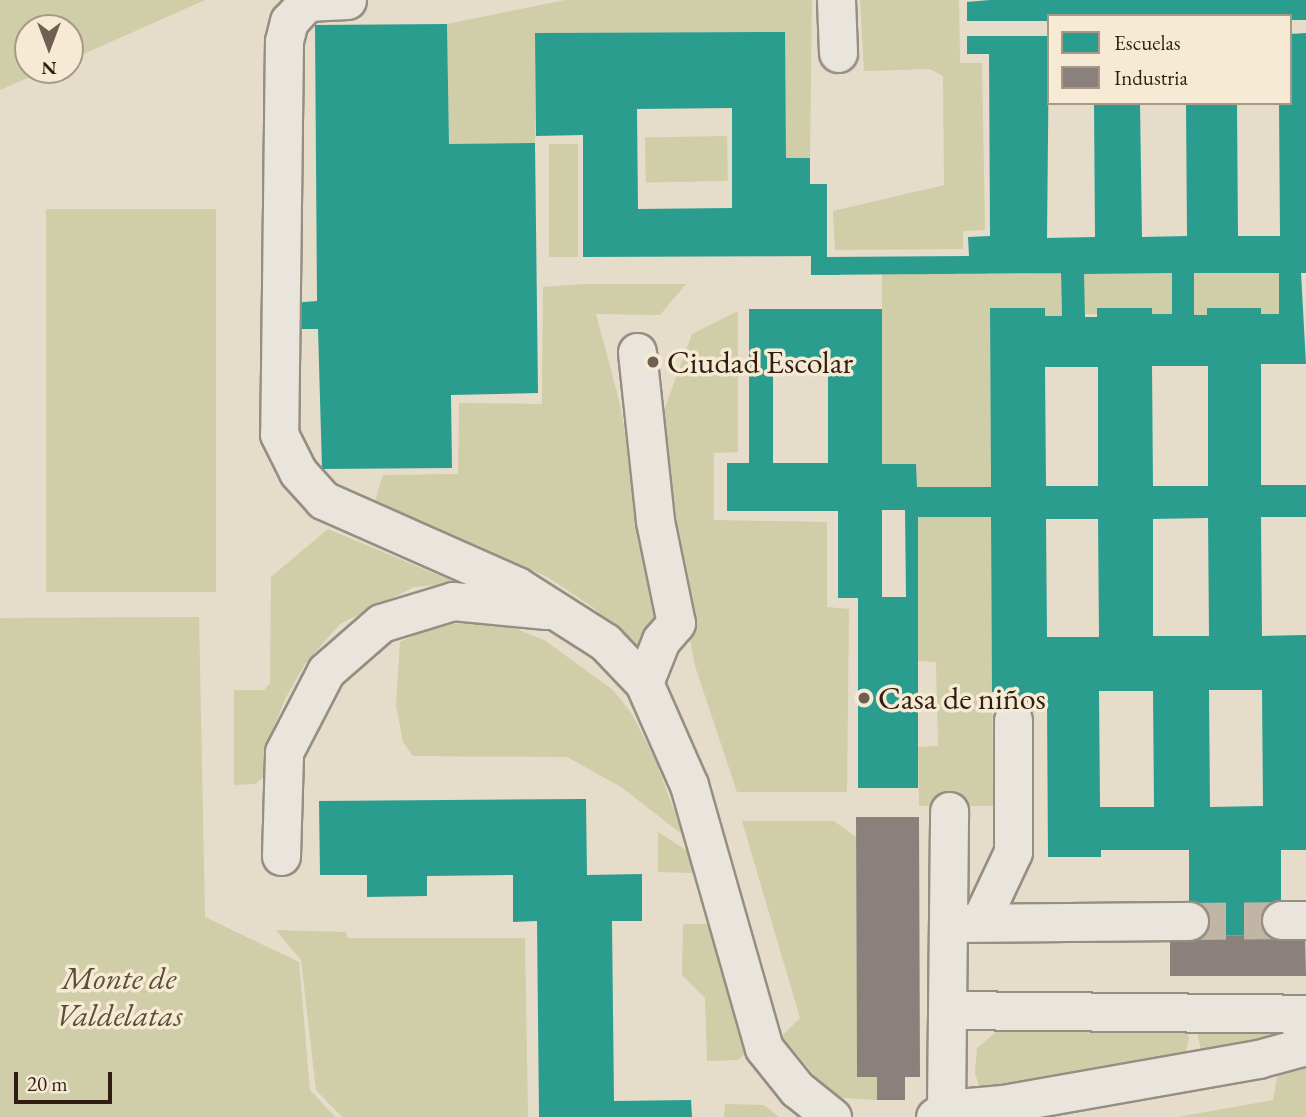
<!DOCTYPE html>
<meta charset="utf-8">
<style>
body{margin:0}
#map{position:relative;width:1306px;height:1117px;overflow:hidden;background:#e5dcc9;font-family:"EB Garamond",serif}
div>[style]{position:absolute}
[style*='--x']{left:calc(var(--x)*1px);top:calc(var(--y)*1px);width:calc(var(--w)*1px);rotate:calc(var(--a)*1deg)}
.green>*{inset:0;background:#d0cda9;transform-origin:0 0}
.schools>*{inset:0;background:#2a9d8f}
.industry>*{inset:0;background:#8a817c}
.minor-tunnel>*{height:37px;margin-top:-18.5px;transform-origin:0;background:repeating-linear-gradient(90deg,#c1b6a5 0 37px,transparent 0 55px)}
.roads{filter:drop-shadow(2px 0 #968e83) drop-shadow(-2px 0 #968e83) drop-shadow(0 2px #968e83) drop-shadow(0 -2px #968e83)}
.minor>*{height:37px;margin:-18.5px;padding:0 18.5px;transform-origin:18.5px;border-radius:18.5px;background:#eae5dc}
.dots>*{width:19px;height:19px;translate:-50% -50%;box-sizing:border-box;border:4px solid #f6ead4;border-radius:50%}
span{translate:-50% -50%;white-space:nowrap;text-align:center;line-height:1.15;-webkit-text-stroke:7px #f6ead4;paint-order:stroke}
.poi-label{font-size:32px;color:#311e13}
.left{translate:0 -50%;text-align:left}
.park-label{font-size:32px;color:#5b4f38;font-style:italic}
.legend{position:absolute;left:1047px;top:14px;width:245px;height:91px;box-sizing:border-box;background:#f6ead4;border:2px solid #a79887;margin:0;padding:9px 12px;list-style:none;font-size:21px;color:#311e13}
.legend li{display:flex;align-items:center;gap:14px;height:35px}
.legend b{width:35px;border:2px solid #a79887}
.north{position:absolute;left:14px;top:14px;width:70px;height:70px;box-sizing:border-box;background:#f6ead4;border:2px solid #a79887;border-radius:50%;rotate:180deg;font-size:19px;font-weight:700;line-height:28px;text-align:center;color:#311e13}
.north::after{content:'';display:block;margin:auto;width:24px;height:32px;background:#706053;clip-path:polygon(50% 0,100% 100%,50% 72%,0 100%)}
.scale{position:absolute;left:14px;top:1072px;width:98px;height:32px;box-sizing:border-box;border:4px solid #311e13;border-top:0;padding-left:9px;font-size:21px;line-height:24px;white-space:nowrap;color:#311e13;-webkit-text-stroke:5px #f6ead4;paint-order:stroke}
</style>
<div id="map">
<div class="green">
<i style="clip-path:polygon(0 0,205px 0,70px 60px,70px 28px,28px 28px,28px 70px,46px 70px,0 90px)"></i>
<i style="clip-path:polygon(565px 0,812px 0,810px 158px,786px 158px,784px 32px,536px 33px,535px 143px,449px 144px,447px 24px)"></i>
<i style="clip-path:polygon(860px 0,959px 0,960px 63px,982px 63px,985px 230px,963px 231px,963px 249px,835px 250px,833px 211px,944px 185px,943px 76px,930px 69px,864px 71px)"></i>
<i style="left:727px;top:136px;width:45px;height:82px;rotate:89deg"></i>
<i style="left:549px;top:144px;width:29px;height:113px"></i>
<i style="left:216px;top:209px;width:383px;height:170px;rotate:90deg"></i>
<i style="clip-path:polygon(1061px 273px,1062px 316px,1045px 316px,1044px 308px,990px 308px,991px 487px,917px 487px,916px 464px,882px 464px,882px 274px)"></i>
<i style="left:1172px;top:273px;width:41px;height:88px;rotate:90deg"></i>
<i style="left:1194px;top:273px;width:85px;height:42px"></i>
<i style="clip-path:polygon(585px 284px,686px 284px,660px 315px,596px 314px,619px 400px,660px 622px,636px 650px,594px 608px,546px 576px,373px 507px,383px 475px,458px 474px,459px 403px,542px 404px,543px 287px)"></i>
<i style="clip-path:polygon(738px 311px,738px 452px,714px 453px,714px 520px,827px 522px,827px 607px,849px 609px,847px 792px,737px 792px,695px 666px,660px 473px,663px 413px,692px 334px)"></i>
<i style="clip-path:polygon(918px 517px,991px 517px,993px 806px,919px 806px,918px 747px,938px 746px,936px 662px,918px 661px)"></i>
<i style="clip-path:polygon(328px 529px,457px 583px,414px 587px,340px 624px,305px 664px,285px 699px,271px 734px,264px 777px,255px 784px,234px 785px,234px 690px,264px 690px,270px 683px,271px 577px)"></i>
<i style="clip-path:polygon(199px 617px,205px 917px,299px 962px,310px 1090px,335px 1117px,0 1117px,0 618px)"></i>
<i style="clip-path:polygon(472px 622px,509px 626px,544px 640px,613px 690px,632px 714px,657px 764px,683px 835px,621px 787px,567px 757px,413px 756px,403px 742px,396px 705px,400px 642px,435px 626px)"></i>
<i style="clip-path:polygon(742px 821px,834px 821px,856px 837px,857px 1076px,877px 1077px,877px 1100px,842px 1098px,826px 1089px,782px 1036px,800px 1018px)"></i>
<i style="clip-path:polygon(658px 832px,692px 854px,694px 873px,658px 872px)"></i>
<i style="clip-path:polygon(683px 924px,708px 924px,750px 1049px,738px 1060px,707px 1061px,705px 998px,682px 975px)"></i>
<i style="clip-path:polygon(276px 930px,346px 932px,348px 938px,525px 938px,528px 1117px,342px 1117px,316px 1090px,301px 960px)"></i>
<i style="clip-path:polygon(1184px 1026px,1189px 1038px,1186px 1052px,981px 1092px,975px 1073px,977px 1048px,1002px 1027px)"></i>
<i style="clip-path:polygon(1196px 1027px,1306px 1029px,1201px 1050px)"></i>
<i style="clip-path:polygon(1306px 1063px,1306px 1117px,1177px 1117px,1273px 1100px,1279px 1066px)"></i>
<i style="clip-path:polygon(725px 1104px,764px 1105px,779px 1117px,724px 1117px)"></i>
</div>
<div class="schools">
<i style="clip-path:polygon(1306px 0,1306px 20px,1290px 20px,1290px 16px,1049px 16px,1049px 21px,967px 21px,967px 2px,990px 0)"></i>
<i style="clip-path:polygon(447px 24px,449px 144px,535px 143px,538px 393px,451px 395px,452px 468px,322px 469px,318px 329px,291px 329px,292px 303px,317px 301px,315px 25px)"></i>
<i style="clip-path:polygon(evenodd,785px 32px,786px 158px,810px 158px,810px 184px,827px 184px,827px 257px,969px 256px,968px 237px,990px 236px,989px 54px,967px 54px,967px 36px,1049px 36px,1047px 238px,1095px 237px,1094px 103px,1140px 103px,1142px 237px,1187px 236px,1186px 103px,1237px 103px,1238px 236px,1280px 236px,1279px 103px,1290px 103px,1290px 34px,1306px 33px,1306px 273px,1301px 273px,1306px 364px,1261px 364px,1261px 485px,1306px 485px,1306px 517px,1261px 517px,1262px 636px,1306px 635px,1306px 850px,1281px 850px,1281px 935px,1189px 936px,1189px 850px,1101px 850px,1101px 857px,1048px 857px,1047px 702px,1012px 702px,1012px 692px,992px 692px,991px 517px,918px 517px,918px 788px,858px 788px,858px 598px,838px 598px,838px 511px,727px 511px,727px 463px,749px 463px,749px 309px,882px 309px,882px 464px,916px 464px,917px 487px,991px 487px,990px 308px,1045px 308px,1045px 316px,1062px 316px,1061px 273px,811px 275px,811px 256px,583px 257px,583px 135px,536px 136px,535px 33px,785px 32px,732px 108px,732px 208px,638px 209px,637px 109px,732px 108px,785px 32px,1172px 273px,1172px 314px,1152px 314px,1152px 308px,1097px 308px,1097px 317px,1085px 317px,1084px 274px,1172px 273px,785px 32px,1194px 273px,1279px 273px,1279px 314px,1261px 314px,1261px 308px,1207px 308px,1207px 315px,1194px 315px,1194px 273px,785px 32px,773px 358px,828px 358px,828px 463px,773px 463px,773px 358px,785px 32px,1152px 366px,1208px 366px,1208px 486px,1153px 486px,1152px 366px,785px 32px,1045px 367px,1098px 367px,1098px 486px,1046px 486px,1045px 367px,785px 32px,882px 510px,905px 510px,906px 597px,882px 597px,882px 510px,785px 32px,1208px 518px,1209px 636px,1153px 636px,1153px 519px,1208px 518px,785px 32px,1046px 519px,1098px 519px,1099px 637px,1047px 637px,1046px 519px,785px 32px,1209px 690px,1262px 690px,1263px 806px,1210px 807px,1209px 690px,785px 32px,1099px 691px,1153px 691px,1154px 807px,1100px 807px,1099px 691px)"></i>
<i style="clip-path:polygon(586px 799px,587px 875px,642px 874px,642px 921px,612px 921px,614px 1101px,691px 1100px,692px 1117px,539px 1117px,537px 921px,513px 922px,513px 875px,427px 876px,427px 896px,367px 897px,367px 875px,320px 875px,319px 801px)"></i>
</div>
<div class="industry">
<i style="clip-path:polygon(856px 817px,919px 817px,920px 1077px,905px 1077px,905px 1100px,877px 1100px,877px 1077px,857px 1077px)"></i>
<i style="clip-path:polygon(1281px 935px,1305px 936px,1306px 976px,1170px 976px,1170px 936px)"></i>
</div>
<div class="minor-tunnel">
<i style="--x:1189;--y:921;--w:92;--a:-0.6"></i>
</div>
<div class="roads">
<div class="minor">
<i style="--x:347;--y:0;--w:40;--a:177.1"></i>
<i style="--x:307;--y:2;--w:26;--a:133"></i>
<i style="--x:289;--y:21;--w:21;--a:104"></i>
<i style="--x:284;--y:41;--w:393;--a:90.7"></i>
<i style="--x:279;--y:434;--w:42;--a:63.4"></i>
<i style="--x:298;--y:472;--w:38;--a:48"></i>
<i style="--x:323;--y:500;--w:212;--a:23.9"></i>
<i style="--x:517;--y:586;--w:104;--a:32.5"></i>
<i style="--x:605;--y:642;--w:57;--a:46.4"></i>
<i style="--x:644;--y:683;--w:111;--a:66.2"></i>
<i style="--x:689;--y:785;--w:273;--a:74.1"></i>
<i style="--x:764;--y:1048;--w:53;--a:51.2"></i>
<i style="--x:797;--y:1089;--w:45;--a:38.7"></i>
<i style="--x:836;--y:0;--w:53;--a:87.8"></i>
<i style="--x:637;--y:352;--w:170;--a:83.9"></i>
<i style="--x:655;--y:521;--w:104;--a:78.4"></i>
<i style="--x:676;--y:623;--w:23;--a:131"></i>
<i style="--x:661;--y:640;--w:46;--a:111.6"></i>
<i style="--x:281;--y:856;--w:104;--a:-88.3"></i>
<i style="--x:284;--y:752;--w:91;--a:-62.6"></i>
<i style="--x:326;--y:671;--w:73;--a:-41.1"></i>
<i style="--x:381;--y:623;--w:75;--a:-17"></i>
<i style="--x:453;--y:601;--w:94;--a:5.5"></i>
<i style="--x:1281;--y:920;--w:25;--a:0"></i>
<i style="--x:980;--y:922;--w:77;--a:-64.8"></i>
<i style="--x:1013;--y:852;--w:132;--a:-90"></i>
<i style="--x:948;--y:923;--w:241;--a:-0.5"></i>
<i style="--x:947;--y:1010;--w:359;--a:0.6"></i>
<i style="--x:946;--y:1109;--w:298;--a:-89.4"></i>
<i style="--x:935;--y:1117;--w:14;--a:-36"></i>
<i style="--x:946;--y:1109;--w:57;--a:-5"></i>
<i style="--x:1003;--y:1104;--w:259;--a:-10"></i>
<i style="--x:1258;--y:1059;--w:50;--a:-15.2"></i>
</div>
</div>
<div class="dots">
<i style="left:653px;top:362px;background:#706053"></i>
<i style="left:864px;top:698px;background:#706053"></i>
</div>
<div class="poi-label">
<span class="left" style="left:667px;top:362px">Ciudad Escolar</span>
<span class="left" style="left:878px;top:698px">Casa de niños</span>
</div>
<div class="park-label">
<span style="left:119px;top:997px">Monte de<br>Valdelatas</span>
</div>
<ul class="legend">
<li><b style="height:19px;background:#2a9d8f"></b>Escuelas</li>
<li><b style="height:19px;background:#8a817c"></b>Industria</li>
</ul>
<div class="north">N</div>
<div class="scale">20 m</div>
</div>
